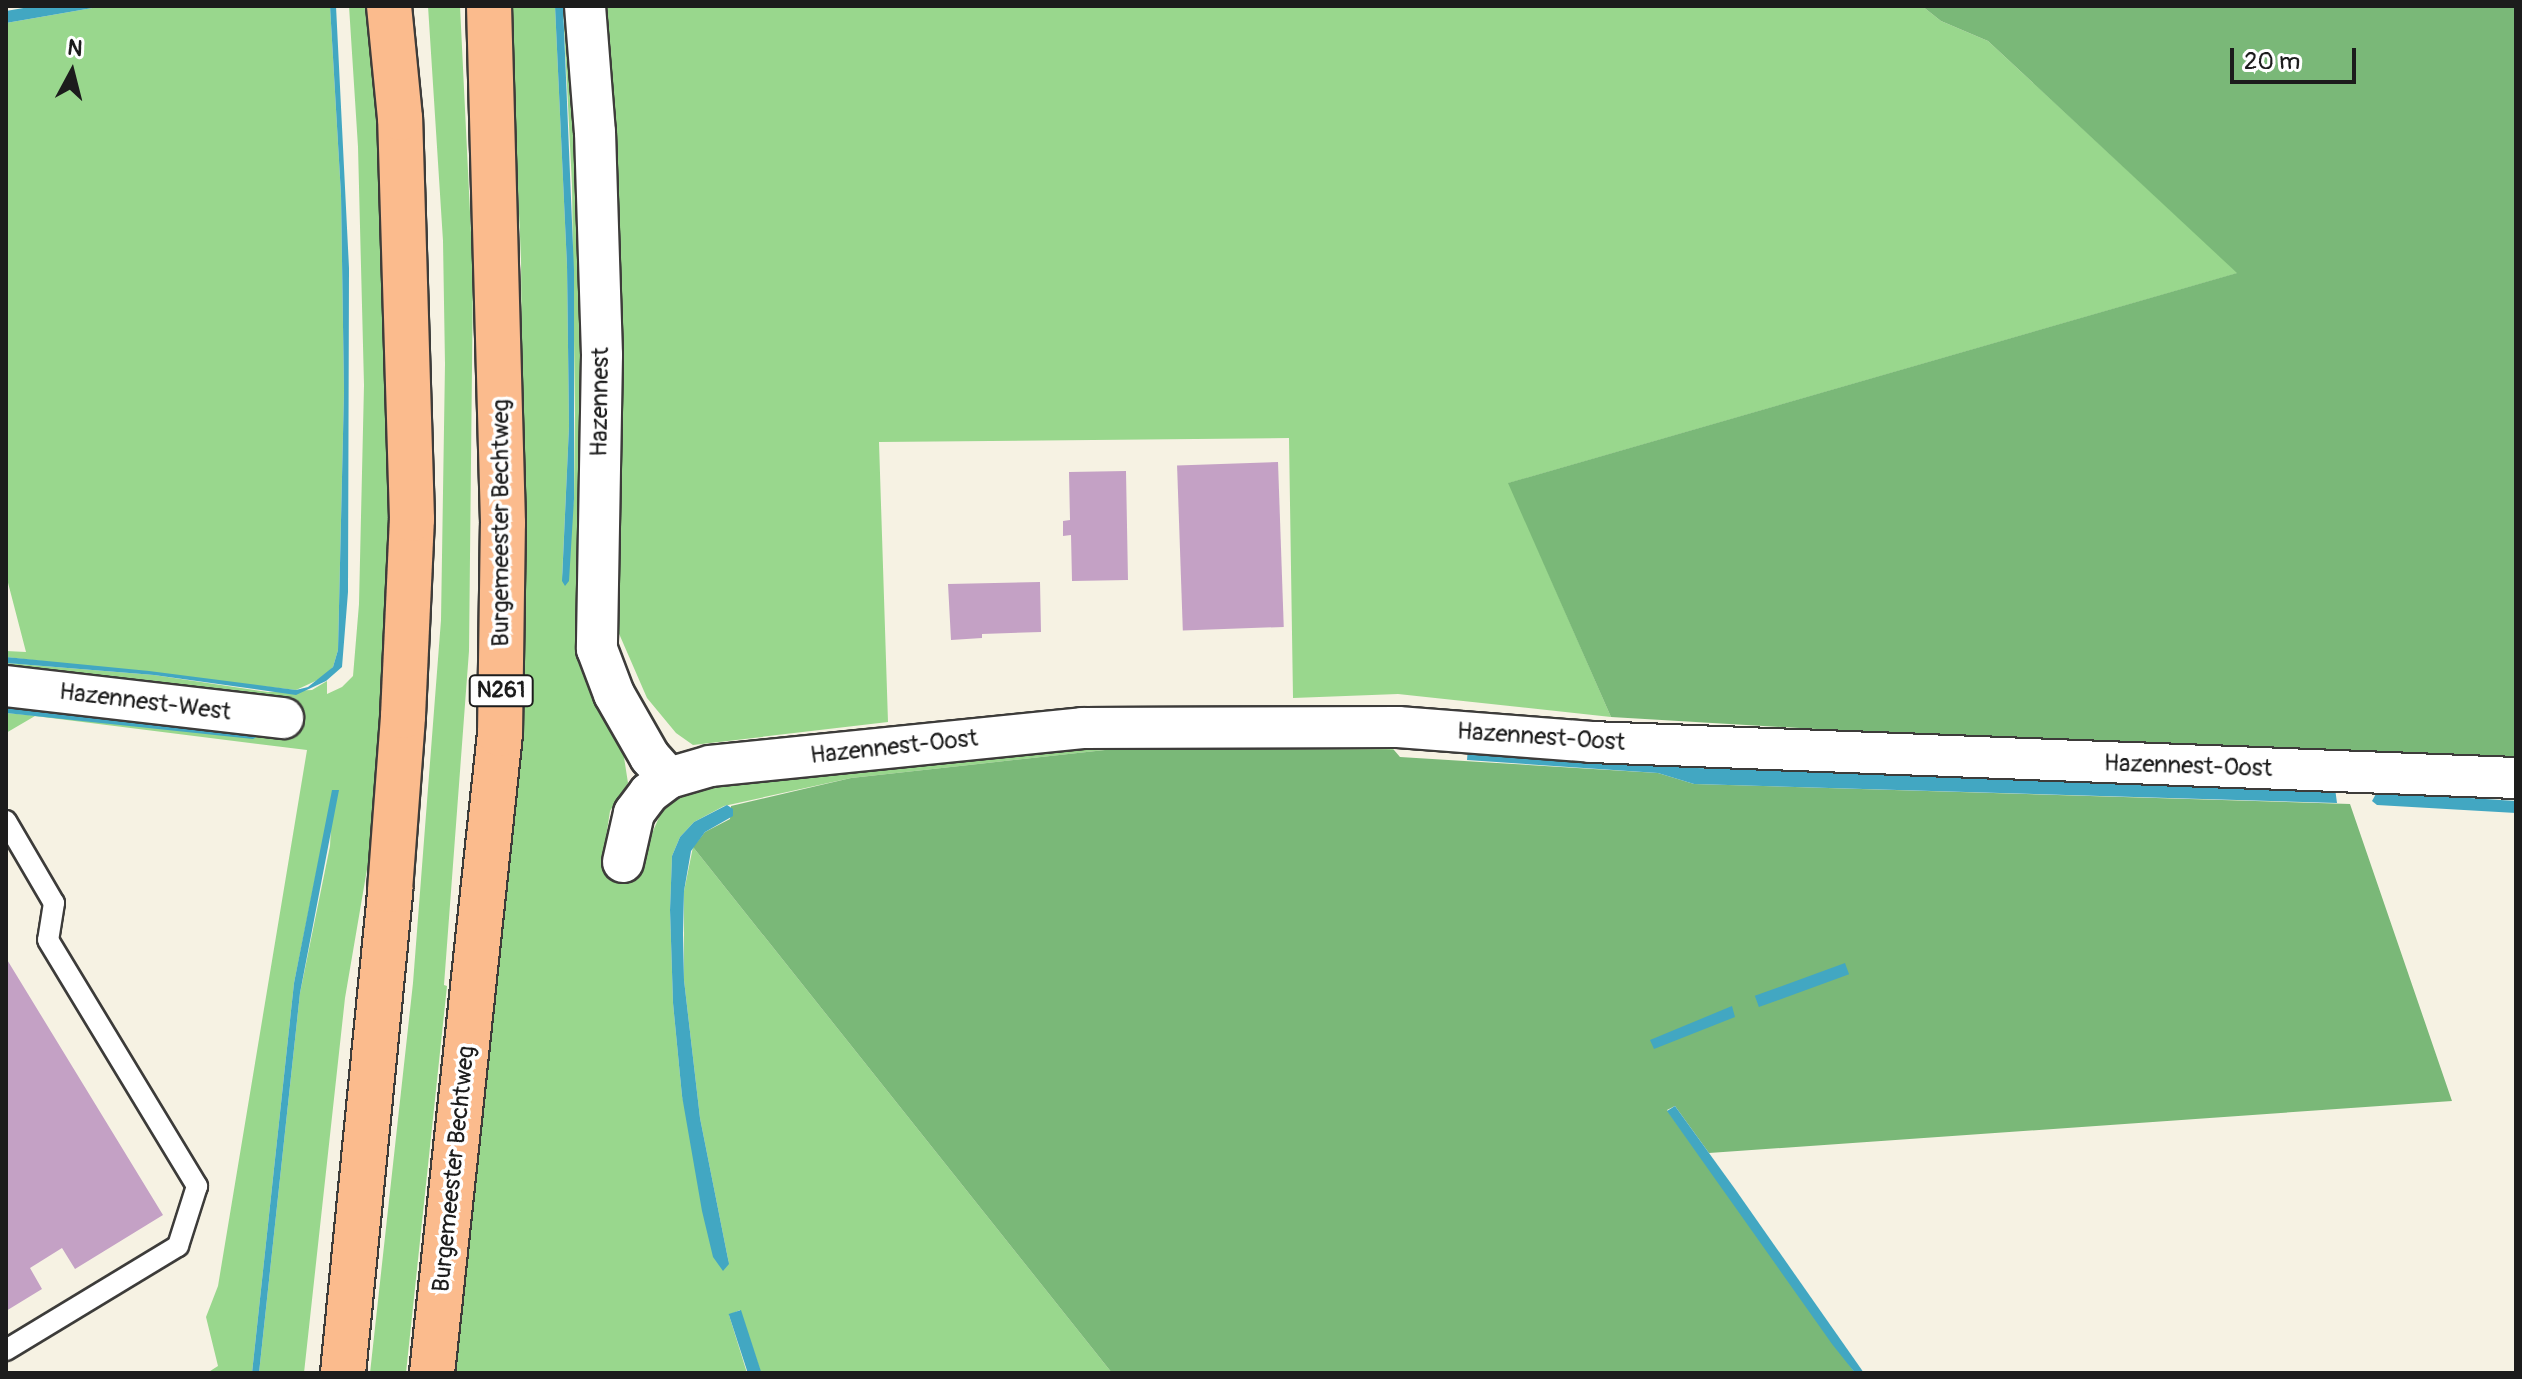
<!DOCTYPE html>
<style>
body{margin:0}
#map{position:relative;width:2522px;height:1379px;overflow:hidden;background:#f6f2e3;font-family:Pangolin,sans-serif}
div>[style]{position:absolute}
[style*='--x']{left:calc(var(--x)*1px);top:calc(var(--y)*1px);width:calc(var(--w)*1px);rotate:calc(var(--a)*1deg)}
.green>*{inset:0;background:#99d78d}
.forest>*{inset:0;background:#7ab878}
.water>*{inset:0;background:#42a7c2;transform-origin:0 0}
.building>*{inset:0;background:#c4a1c5;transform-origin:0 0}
.roads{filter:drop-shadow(2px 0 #3d3c3a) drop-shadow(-2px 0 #3d3c3a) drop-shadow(0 2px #3d3c3a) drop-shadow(0 -2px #3d3c3a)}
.lane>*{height:20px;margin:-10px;padding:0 10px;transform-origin:10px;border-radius:10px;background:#fff}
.street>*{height:40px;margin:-20px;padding:0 20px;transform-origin:20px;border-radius:20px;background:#fff}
.primary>*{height:44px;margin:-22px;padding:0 22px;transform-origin:22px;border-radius:22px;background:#fbbb8d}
span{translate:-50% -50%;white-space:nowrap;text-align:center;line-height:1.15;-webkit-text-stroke:7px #fff;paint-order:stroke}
.shield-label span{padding:2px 6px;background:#fff;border:2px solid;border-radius:6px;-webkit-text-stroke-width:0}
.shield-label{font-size:22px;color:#1c1c1c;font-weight:700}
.street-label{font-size:24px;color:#1c1c1c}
.frame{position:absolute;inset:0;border:8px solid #1c1c1c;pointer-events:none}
.north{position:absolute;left:32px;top:32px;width:80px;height:80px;-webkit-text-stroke:6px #fff;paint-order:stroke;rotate:7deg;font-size:22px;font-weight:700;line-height:32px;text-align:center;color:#1c1c1c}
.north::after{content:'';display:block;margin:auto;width:28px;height:36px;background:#1c1c1c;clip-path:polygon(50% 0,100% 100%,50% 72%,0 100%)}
.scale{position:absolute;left:2230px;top:48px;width:126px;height:36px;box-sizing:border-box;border:4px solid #1c1c1c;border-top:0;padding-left:10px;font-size:24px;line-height:28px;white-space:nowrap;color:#1c1c1c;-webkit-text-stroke:6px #fff;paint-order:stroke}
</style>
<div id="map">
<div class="green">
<i style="clip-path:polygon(104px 6px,330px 6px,341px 195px,344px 391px,338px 650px,333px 667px,322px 678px,296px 690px,6px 657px,6px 651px,26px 652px,6px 575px,6px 23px)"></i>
<i style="clip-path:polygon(349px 6px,381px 6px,396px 319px,385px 764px,345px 998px,304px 1373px,259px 1373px,300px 993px,330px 846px,333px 790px,294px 983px,252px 1373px,207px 1373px,218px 1366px,206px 1317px,218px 1286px,307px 750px,35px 716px,6px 733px,6px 713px,258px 736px,257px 733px,6px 673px,6px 663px,154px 675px,268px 692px,312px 690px,327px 681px,327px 694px,342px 687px,353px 676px,359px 604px,364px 385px,358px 147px)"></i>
<i style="clip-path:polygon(428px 6px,460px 6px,473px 274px,469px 651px,444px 985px,447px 986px,406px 1373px,370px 1373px,413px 983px,441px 620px,445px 364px,443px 241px)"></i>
<i style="clip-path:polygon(510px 6px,555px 6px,567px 266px,569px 426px,562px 580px,574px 499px,575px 414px,572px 185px,563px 6px,1922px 6px,1941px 21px,1988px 41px,2238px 273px,1509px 483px,1611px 717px,1398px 694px,1293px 698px,1289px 438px,879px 442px,888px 722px,693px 745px,676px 733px,647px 698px,597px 583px,628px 783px,610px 811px,604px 851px,643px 854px,660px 815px,668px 804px,696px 787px,996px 749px,1386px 739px,1394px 750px,1114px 749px,851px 778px,724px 806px,694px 822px,680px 837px,672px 856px,670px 910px,673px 1003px,682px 1096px,729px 1264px,700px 1118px,684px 980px,684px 891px,693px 847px,1112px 1373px,761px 1373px,740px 1310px,729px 1315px,747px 1373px,452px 1373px,523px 513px,521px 259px)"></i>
</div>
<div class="forest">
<i style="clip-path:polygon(1922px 6px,2516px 6px,2516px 770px,1611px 717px,1508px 483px,2237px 273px,1988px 41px,1941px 21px)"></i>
<i style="clip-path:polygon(1114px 749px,1394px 750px,1400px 757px,1658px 773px,1694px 784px,2350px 804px,2452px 1101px,1709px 1153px,1675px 1106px,1667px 1110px,1855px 1373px,1112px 1373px,693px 847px,705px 832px,730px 819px,731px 806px,851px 778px)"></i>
</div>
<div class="water">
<i style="clip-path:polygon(35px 6px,104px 6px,6px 23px,6px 11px)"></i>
<i style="clip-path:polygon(330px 6px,336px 6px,349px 268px,348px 592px,342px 667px,326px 681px,296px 695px,154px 675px,6px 663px,6px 657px,149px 671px,296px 690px,308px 687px,333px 667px,338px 650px,344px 391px,341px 195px)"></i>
<i style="clip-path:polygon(555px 6px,563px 6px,574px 270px,574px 499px,569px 581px,565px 586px,562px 581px,569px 426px,567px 266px)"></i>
<i style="clip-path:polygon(6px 705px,258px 733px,258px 736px,253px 739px,6px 713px)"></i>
<i style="clip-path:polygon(1468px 747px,1678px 762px,1697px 768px,2335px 788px,2337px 803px,1694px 784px,1658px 773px,1467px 760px)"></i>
<i style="clip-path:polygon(332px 790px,339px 790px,300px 993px,259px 1373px,252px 1373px,294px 983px)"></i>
<i style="clip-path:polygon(2377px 792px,2516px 801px,2516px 813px,2377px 805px,2372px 801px)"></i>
<i style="clip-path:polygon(727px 805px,733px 809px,733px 816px,705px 832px,691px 851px,684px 891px,683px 934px,684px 980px,700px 1118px,729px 1264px,723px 1271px,713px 1257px,702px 1211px,682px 1096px,673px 1003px,670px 910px,672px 856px,680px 837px,694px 822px)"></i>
<i style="left:1845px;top:963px;width:12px;height:96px;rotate:70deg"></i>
<i style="clip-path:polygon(1732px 1006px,1735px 1017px,1654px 1049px,1650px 1040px)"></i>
<i style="clip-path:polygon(1675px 1106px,1735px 1189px,1864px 1373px,1855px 1373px,1832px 1344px,1667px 1111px)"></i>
<i style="left:741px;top:1310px;width:66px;height:13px;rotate:72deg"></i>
</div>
<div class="building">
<i style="left:1278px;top:462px;width:165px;height:101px;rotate:88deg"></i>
<i style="clip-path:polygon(1126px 471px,1128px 580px,1072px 581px,1071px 535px,1063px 536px,1063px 521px,1070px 520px,1069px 472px)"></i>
<i style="clip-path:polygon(1040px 582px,1041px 632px,982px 634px,982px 638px,951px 640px,948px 584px)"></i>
<i style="clip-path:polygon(6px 958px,163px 1215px,75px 1269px,62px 1248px,30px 1268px,42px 1289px,6px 1311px)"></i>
</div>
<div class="roads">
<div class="lane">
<i style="--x:6;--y:821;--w:95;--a:59.7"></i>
<i style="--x:54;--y:903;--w:37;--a:99"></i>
<i style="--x:48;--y:940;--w:288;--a:58.8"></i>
<i style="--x:197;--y:1186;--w:63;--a:107.6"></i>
<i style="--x:178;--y:1246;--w:201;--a:148.8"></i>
</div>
<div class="street">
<i style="--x:585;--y:6;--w:126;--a:85.5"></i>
<i style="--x:595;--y:132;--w:223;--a:88.2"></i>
<i style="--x:602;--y:355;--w:294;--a:91"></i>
<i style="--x:597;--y:649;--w:48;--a:69.3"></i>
<i style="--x:614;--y:694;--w:73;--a:60.3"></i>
<i style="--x:650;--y:757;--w:28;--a:48"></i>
<i style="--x:6;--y:686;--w:279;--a:6.6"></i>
<i style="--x:623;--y:862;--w:50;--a:-77.3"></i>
<i style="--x:634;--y:813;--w:25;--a:-53"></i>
<i style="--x:649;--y:793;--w:25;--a:-37"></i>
<i style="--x:669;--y:778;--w:43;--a:-16.3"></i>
<i style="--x:710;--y:766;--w:374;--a:-5.8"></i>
<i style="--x:1082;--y:728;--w:316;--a:-0.2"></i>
<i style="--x:1398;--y:727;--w:194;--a:4.4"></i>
<i style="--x:1591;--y:742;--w:926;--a:2.23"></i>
</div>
<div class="primary">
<i style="--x:343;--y:1373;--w:485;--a:-84.4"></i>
<i style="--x:390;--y:890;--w:174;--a:-85.7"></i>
<i style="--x:403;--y:716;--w:197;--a:-87.4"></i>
<i style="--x:412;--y:519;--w:401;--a:-91.7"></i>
<i style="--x:400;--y:118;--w:113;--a:-95.6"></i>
<i style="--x:432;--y:1373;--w:643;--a:-83.93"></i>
<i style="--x:500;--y:734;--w:211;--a:-89.2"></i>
<i style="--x:503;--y:523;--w:517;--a:-91.55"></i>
</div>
</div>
<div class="shield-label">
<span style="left:501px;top:691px">N261</span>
</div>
<div class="street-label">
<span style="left:600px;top:402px;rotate:-89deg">Hazennest</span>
<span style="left:501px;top:523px;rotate:-90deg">Burgemeester Bechtweg</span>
<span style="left:145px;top:702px;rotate:7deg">Hazennest-West</span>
<span style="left:1541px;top:737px;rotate:4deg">Hazennest-Oost</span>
<span style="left:894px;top:747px;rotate:-6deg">Hazennest-Oost</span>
<span style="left:2188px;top:766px;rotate:2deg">Hazennest-Oost</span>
<span style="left:454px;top:1169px;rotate:-84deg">Burgemeester Bechtweg</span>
</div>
<div class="frame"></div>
<div class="north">N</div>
<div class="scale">20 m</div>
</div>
